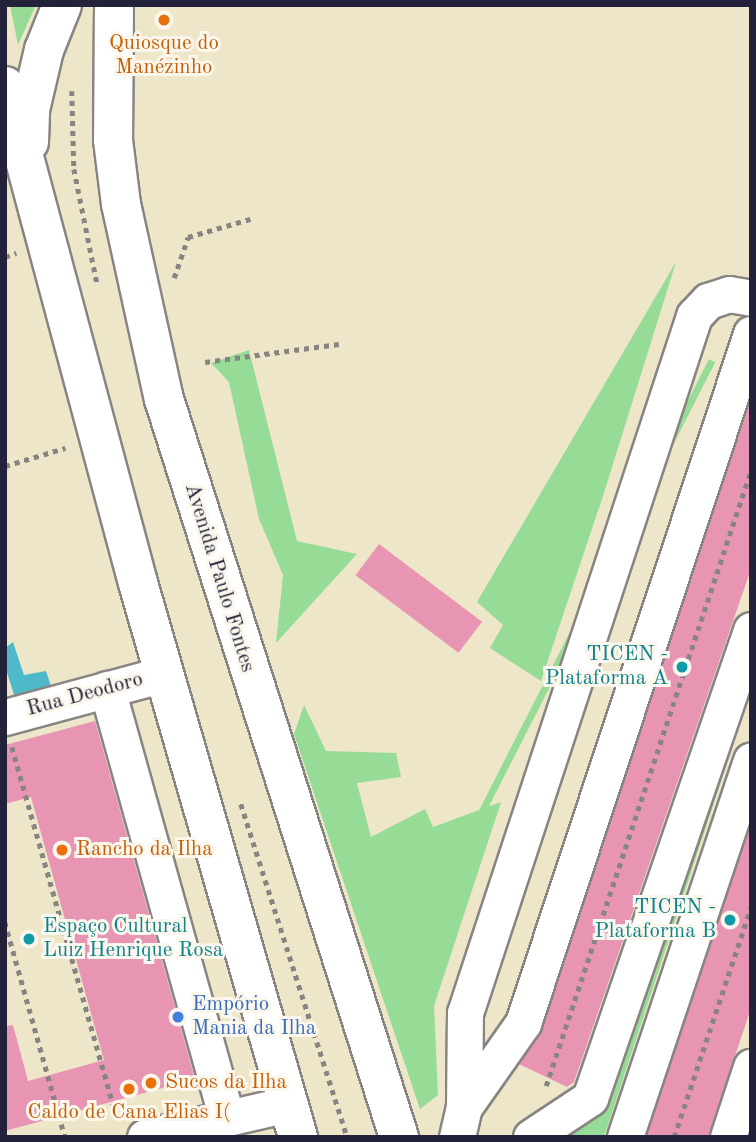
<!DOCTYPE html>
<meta charset="utf-8">
<style>
body{margin:0}
#map{position:relative;width:756px;height:1142px;overflow:hidden;background:#eee6c8;font-family:"Old Standard TT",serif}
div>[style]{position:absolute}
[style*='--x']{left:calc(var(--x)*1px);top:calc(var(--y)*1px);width:calc(var(--w)*1px);rotate:calc(var(--a)*1deg)}
.green>*{inset:0;background:#96dc96;transform-origin:0 0}
.water>*{inset:0;background:#4eb9c9}
.building>*{inset:0;background:#e894b3;transform-origin:0 0}
.path>*{height:4.5px;margin-top:-2.25px;transform-origin:0;background:repeating-linear-gradient(90deg,#888482 0 5px,transparent 0 10px)}
.roads{filter:drop-shadow(2px 0 #888482) drop-shadow(-2px 0 #888482) drop-shadow(0 2px #888482) drop-shadow(0 -2px #888482)}
.minor>*{height:35px;margin:-17.5px;padding:0 17.5px;transform-origin:17.5px;border-radius:17.5px;background:#fff}
.major>*{height:38px;margin:-19px;padding:0 19px;transform-origin:19px;border-radius:19px;background:#fff}
.dots>*{width:19px;height:19px;translate:-50% -50%;box-sizing:border-box;border:4px solid #fbf7ec;border-radius:50%}
span{translate:-50% -50%;white-space:nowrap;text-align:center;line-height:1.15;-webkit-text-stroke:6px #fbf7ec;paint-order:stroke}
.food-label{font-size:21px;color:#c56008}
.left{translate:0 -50%;text-align:left}
.street-label{font-size:21px;color:#22223b}
.culture-label{font-size:21px;color:#0d838f}
.right{translate:-100% -50%;text-align:right}
.shop-label{font-size:21px;color:#366cbe}
.frame{position:absolute;inset:0;border:7px solid #22223b;pointer-events:none}
</style>
<div id="map">
<div class="green">
<i style="clip-path:polygon(10px 5px,36px 5px,18px 45px)"></i>
<i style="clip-path:polygon(676px 262px,604px 493px,541px 681px,490px 648px,503px 625px,477px 602px)"></i>
<i style="clip-path:polygon(249px 350px,297px 541px,357px 554px,276px 643px,283px 575px,259px 519px,229px 382px,211px 363px)"></i>
<i style="left:709px;top:359px;width:7px;height:681px;rotate:27deg"></i>
<i style="clip-path:polygon(751px 658px,751px 690px,604px 1137px,545px 1137px,569px 1121px)"></i>
<i style="clip-path:polygon(304px 705px,326px 751px,396px 753px,401px 777px,357px 783px,371px 837px,425px 809px,433px 827px,501px 802px,434px 1006px,438px 1095px,420px 1109px,294px 734px)"></i>
</div>
<div class="water">
<i style="clip-path:polygon(13px 642px,24px 675px,46px 671px,52px 689px,16px 701px,5px 666px,5px 648px)"></i>
</div>
<div class="building">
<i style="clip-path:polygon(751px 399px,751px 569px,574px 1082px,567px 1087px,519px 1064px,542px 1029px)"></i>
<i style="left:379px;top:544px;width:129px;height:39px;rotate:37deg"></i>
<i style="clip-path:polygon(95px 721px,195px 1079px,5px 1131px,5px 1026px,13px 1025px,28px 1081px,104px 1060px,31px 797px,5px 804px,5px 745px)"></i>
<i style="clip-path:polygon(751px 824px,751px 1008px,708px 1137px,646px 1137px)"></i>
</div>
<div class="path">
<i style="--x:72;--y:91;--w:78;--a:88.5"></i>
<i style="--x:74;--y:169;--w:116;--a:78.6"></i>
<i style="--x:5;--y:257;--w:12;--a:-20"></i>
<i style="--x:174;--y:278;--w:43;--a:-71.1"></i>
<i style="--x:188;--y:237;--w:65;--a:-16.2"></i>
<i style="--x:205;--y:362;--w:135;--a:-7.7"></i>
<i style="--x:5;--y:466;--w:63;--a:-16.7"></i>
<i style="--x:12;--y:747;--w:387;--a:74.2"></i>
<i style="--x:241;--y:804;--w:349;--a:72.3"></i>
<i style="--x:5;--y:922;--w:223;--a:74.4"></i>
<i style="--x:546;--y:1086;--w:649;--a:-71.59"></i>
<i style="--x:674;--y:1137;--w:243;--a:-71.5"></i>
</div>
<div class="roads">
<div class="minor">
<i style="--x:107;--y:689;--w:445;--a:74.4"></i>
<i style="--x:5;--y:717;--w:165;--a:-15.1"></i>
<i style="--x:464;--y:1107;--w:103;--a:-54.9"></i>
<i style="--x:523;--y:1023;--w:726;--a:-71.69"></i>
<i style="--x:145;--y:1137;--w:147;--a:-13"></i>
<i style="--x:457;--y:1137;--w:31;--a:-77"></i>
<i style="--x:464;--y:1107;--w:94;--a:-89.4"></i>
<i style="--x:465;--y:1013;--w:734;--a:-71.81"></i>
<i style="--x:694;--y:316;--w:21;--a:-47"></i>
<i style="--x:708;--y:301;--w:22;--a:-18"></i>
<i style="--x:729;--y:294;--w:22;--a:10"></i>
<i style="--x:531;--y:1137;--w:71;--a:-33.5"></i>
<i style="--x:590;--y:1098;--w:495;--a:-71"></i>
<i style="--x:625;--y:1137;--w:397;--a:-71.5"></i>
<i style="--x:728;--y:1137;--w:74;--a:-71.8"></i>
</div>
<div class="major">
<i style="--x:114;--y:5;--w:135;--a:90.4"></i>
<i style="--x:113;--y:140;--w:64;--a:82.9"></i>
<i style="--x:121;--y:204;--w:200;--a:77.6"></i>
<i style="--x:164;--y:399;--w:775;--a:72.34"></i>
<i style="--x:5;--y:86;--w:514;--a:75.02"></i>
<i style="--x:138;--y:583;--w:577;--a:73.89"></i>
<i style="--x:29;--y:142;--w:32;--a:-88"></i>
<i style="--x:30;--y:110;--w:62;--a:-76.9"></i>
<i style="--x:44;--y:50;--w:48;--a:-68.2"></i>
</div>
</div>
<div class="dots">
<i style="left:164px;top:20px;background:#e8710a"></i>
<i style="left:682px;top:667px;background:#0f9aa8"></i>
<i style="left:62px;top:850px;background:#e8710a"></i>
<i style="left:730px;top:920px;background:#0f9aa8"></i>
<i style="left:29px;top:939px;background:#0f9aa8"></i>
<i style="left:178px;top:1017px;background:#3f7fe0"></i>
<i style="left:151px;top:1083px;background:#e8710a"></i>
<i style="left:129px;top:1089px;background:#e8710a"></i>
</div>
<div class="food-label">
<span style="left:164px;top:56px">Quiosque do<br>Manézinho</span>
<span class="left" style="left:76px;top:850px">Rancho da Ilha</span>
<span class="left" style="left:165px;top:1083px">Sucos da Ilha</span>
<span style="left:129px;top:1113px">Caldo de Cana Elias I(</span>
</div>
<div class="street-label">
<span style="left:219px;top:578px;rotate:73deg">Avenida Paulo Fontes</span>
<span style="left:85px;top:695px;rotate:-15deg">Rua Deodoro</span>
</div>
<div class="culture-label">
<span class="right" style="left:668px;top:667px">TICEN -<br>Plataforma A</span>
<span class="right" style="left:716px;top:920px">TICEN -<br>Plataforma B</span>
<span class="left" style="left:43px;top:939px">Espaço Cultural<br>Luiz Henrique Rosa</span>
</div>
<div class="shop-label">
<span class="left" style="left:192px;top:1017px">Empório<br>Mania da Ilha</span>
</div>
<div class="frame"></div>
</div>
